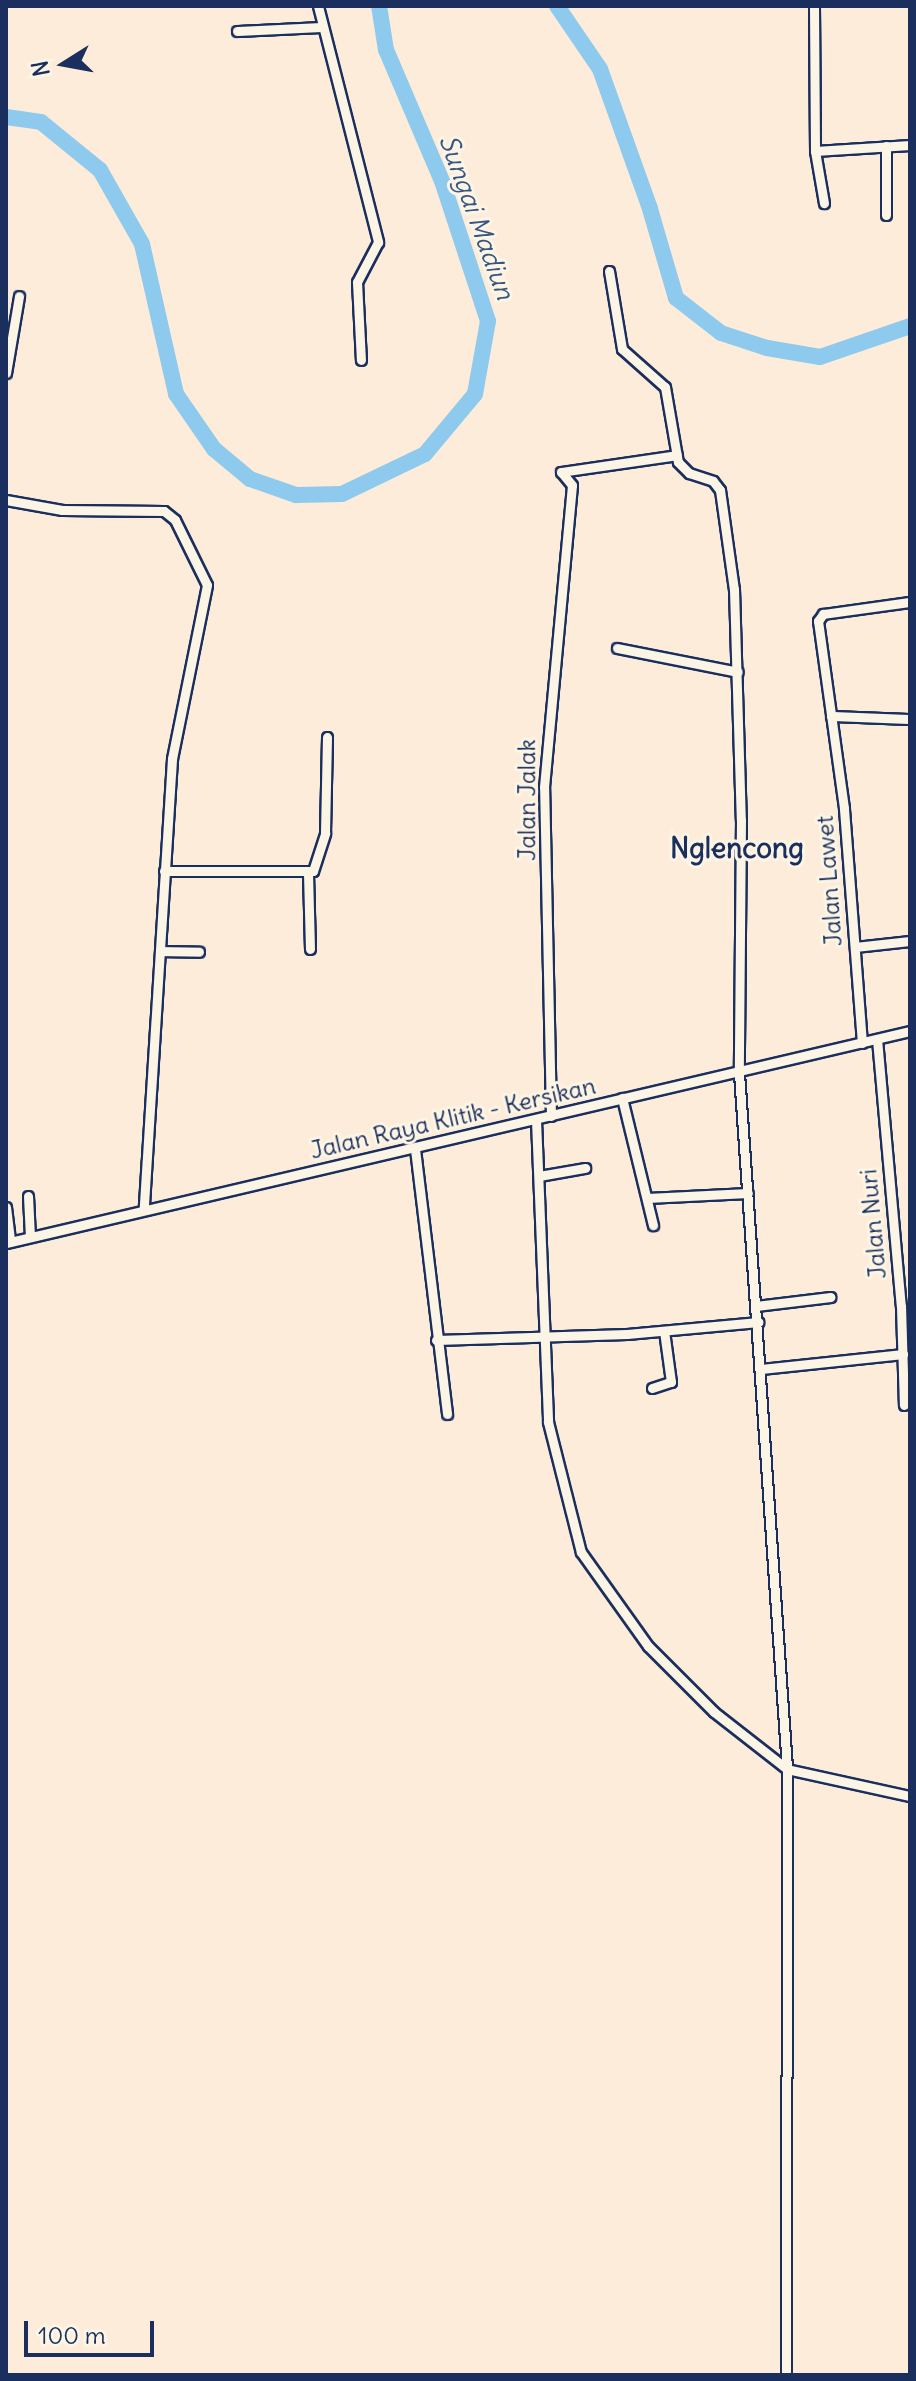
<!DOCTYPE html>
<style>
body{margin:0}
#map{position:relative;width:916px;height:2381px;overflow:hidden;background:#fdecda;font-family:Delius,sans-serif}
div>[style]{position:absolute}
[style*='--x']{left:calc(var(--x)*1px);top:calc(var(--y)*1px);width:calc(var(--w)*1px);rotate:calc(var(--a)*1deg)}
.river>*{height:16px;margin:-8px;padding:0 8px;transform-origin:8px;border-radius:8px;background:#8dcaed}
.roads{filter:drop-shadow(2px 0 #1b2f5e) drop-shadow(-2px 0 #1b2f5e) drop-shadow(0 2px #1b2f5e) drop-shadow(0 -2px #1b2f5e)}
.minor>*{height:9px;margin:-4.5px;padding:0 4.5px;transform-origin:4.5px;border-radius:4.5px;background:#fcf5e5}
span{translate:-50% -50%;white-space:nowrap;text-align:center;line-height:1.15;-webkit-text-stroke:6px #fcf5e5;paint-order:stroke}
.street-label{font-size:24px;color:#1b2f5e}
.water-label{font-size:26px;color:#385682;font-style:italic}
.quarter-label{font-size:28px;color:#1b2f5e;font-weight:700}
.frame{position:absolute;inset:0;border:8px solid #1b2f5e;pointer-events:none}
.north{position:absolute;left:24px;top:24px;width:80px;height:80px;-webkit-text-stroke:6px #fcf5e5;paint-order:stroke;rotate:259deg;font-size:22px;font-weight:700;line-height:32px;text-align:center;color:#1b2f5e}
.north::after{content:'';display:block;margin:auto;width:28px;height:36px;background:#1b2f5e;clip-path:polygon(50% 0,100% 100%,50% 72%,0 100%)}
.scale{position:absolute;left:24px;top:2321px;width:130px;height:36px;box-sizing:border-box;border:4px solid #1b2f5e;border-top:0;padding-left:10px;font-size:24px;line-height:28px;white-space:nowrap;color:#1b2f5e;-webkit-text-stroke:6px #fcf5e5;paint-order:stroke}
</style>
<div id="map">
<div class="river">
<i style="--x:557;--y:6;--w:76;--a:55.7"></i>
<i style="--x:600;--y:69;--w:149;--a:70.3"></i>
<i style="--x:650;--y:209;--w:93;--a:73.7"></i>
<i style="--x:676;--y:298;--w:57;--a:37.9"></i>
<i style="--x:721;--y:333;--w:48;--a:18.1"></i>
<i style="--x:767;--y:348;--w:54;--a:9.6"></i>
<i style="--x:820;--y:357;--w:95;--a:-19"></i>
<i style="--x:6;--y:117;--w:35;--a:8"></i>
<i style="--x:41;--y:122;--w:76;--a:39.1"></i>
<i style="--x:100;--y:170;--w:85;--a:60.4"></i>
<i style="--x:142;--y:244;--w:154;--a:77.2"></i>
<i style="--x:176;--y:394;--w:67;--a:55.4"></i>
<i style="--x:214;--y:449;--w:47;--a:39.8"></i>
<i style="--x:250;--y:479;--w:49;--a:19.2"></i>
<i style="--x:296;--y:495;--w:46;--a:-1.2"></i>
<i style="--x:342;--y:494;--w:92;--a:-25.7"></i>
<i style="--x:425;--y:454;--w:78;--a:-50.2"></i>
<i style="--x:475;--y:394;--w:74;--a:-79.9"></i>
<i style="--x:488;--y:321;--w:147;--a:-108.2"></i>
<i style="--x:442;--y:181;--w:142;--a:-113.1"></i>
<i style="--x:386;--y:50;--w:45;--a:-99"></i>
</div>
<div class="roads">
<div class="minor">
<i style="--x:318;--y:6;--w:244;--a:75.7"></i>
<i style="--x:378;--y:242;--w:45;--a:117.7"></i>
<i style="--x:357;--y:282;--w:78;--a:87.1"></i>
<i style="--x:814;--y:6;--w:145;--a:89.6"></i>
<i style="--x:815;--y:151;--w:53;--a:80.2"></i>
<i style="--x:237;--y:31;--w:85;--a:-2.7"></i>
<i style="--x:815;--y:151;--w:95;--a:-3.6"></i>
<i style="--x:886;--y:215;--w:69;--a:-90"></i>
<i style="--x:609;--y:271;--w:79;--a:80.5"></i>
<i style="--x:622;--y:349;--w:57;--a:41.5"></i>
<i style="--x:665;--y:387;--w:76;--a:80.2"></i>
<i style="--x:678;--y:462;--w:16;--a:45"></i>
<i style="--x:689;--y:473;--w:25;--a:18"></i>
<i style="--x:713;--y:481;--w:11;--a:52"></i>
<i style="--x:720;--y:490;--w:100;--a:82"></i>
<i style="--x:734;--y:589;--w:231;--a:88.3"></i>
<i style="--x:741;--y:820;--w:253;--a:90.5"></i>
<i style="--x:739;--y:1073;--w:698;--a:86.05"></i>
<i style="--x:787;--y:1769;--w:126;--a:12.4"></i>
<i style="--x:6;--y:373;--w:78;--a:-80.4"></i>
<i style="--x:6;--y:500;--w:57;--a:10.1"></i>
<i style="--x:62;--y:510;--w:102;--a:0.6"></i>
<i style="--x:164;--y:511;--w:14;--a:39"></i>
<i style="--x:175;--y:520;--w:72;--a:63.8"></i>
<i style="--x:207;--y:585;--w:177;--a:101.4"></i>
<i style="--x:172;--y:759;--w:451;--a:93.6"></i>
<i style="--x:617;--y:648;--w:123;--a:11.2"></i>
<i style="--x:831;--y:716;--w:79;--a:2.2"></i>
<i style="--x:164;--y:871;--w:149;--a:0"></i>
<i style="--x:313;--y:871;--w:40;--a:-72"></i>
<i style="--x:325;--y:833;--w:96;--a:-88.8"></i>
<i style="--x:308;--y:873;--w:76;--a:88.5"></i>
<i style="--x:855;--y:947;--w:55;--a:-6.2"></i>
<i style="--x:160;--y:951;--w:39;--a:1"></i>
<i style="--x:877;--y:1039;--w:268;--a:84.9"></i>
<i style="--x:901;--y:1306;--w:99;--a:88.3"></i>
<i style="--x:862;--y:1043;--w:236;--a:-94.4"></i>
<i style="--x:844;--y:808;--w:189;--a:-97.9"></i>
<i style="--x:818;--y:621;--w:9;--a:-54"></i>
<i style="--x:823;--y:614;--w:88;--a:-7.9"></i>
<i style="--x:622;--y:1098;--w:131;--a:76.3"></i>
<i style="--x:551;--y:1116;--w:329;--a:-91.2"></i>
<i style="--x:544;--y:787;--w:303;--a:-84.7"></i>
<i style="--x:572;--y:485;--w:17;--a:-130"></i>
<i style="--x:561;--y:472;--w:117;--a:-8.3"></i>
<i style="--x:536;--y:1120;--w:302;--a:87.7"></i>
<i style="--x:548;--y:1422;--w:134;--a:75.8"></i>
<i style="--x:581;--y:1552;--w:115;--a:54.5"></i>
<i style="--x:648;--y:1646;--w:93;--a:45"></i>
<i style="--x:714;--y:1712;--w:93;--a:38"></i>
<i style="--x:787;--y:1769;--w:606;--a:90.09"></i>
<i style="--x:415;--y:1149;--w:267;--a:83.1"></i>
<i style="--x:539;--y:1176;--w:47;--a:-9.9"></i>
<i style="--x:28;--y:1196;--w:41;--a:87.2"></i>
<i style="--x:647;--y:1198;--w:101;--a:-2.8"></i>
<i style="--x:6;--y:1207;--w:35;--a:83"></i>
<i style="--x:6;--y:1243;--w:929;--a:-13.2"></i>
<i style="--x:756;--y:1306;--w:75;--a:-6.9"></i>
<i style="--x:436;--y:1340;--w:191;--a:-1.8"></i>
<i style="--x:627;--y:1334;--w:132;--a:-5.2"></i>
<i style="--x:761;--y:1369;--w:143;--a:-6"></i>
<i style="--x:652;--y:1388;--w:20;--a:-18"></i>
<i style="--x:671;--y:1382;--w:51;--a:-97.8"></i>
</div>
</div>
<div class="street-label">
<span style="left:527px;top:800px;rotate:-90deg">Jalan Jalak</span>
<span style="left:829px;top:881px;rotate:-94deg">Jalan Lawet</span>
<span style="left:453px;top:1118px;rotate:-13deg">Jalan Raya Klitik - Kersikan</span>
<span style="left:873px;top:1224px;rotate:-95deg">Jalan Nuri</span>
</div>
<div class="water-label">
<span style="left:477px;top:217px;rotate:70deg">Sungai Madiun</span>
</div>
<div class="quarter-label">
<span style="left:737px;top:848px">Nglencong</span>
</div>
<div class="frame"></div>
<div class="north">N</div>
<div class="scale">100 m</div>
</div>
